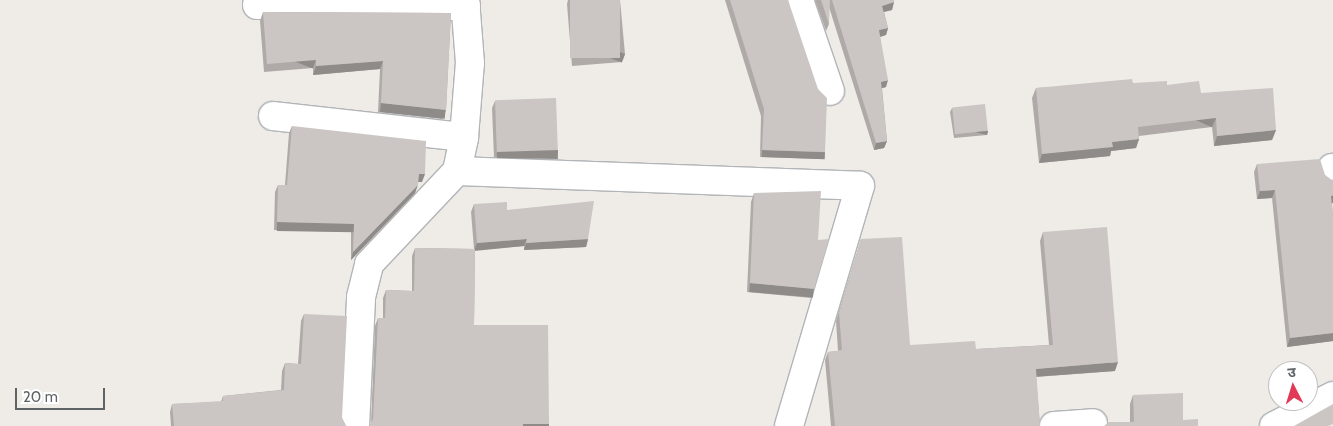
<!DOCTYPE html>
<meta charset="utf-8">
<style>
body{margin:0}
#map{position:relative;width:1333px;height:426px;overflow:hidden;background:#efebe6;font-family:Cabin,"Noto Sans Devanagari",sans-serif}
div>[style]{position:absolute}
[style*='--x']{left:calc(var(--x)*1px);top:calc(var(--y)*1px);width:calc(var(--w)*1px);rotate:calc(var(--a)*1deg)}
.roads{filter:drop-shadow(1px 0 #b1b5b8) drop-shadow(-1px 0 #b1b5b8) drop-shadow(0 1px #b1b5b8) drop-shadow(0 -1px #b1b5b8)}
.minor>*{height:28px;margin:-14px;padding:0 14px;transform-origin:14px;border-radius:14px;background:#fff}
.wall>*{inset:0;background:#afaaa8}
.shaded-wall>*{inset:0;background:#8e8b88;transform-origin:0 0}
.building>*{inset:0;background:#cbc6c3;transform-origin:0 0}
span{translate:-50% -50%;white-space:nowrap;text-align:center;line-height:1.15;-webkit-text-stroke:4.5px #fff;paint-order:stroke}
.north{position:absolute;left:1268px;top:361px;width:50px;height:50px;box-sizing:border-box;background:#fff;border:1px solid #bfc1c2;border-radius:50%;rotate:355deg;font-size:14px;font-weight:700;line-height:20px;text-align:center;color:#5e6366}
.north::after{content:'';display:block;margin:auto;width:18px;height:22px;background:#e23a56;clip-path:polygon(50% 0,100% 100%,50% 72%,0 100%)}
.scale{position:absolute;left:15px;top:388px;width:90px;height:22px;box-sizing:border-box;border:2px solid #5e6366;border-top:0;padding-left:6px;font-size:15px;line-height:18px;white-space:nowrap;color:#5e6366;-webkit-text-stroke:4px #fff;paint-order:stroke}
</style>
<div id="map">
<div class="roads">
<div class="minor">
<i style="--x:799;--y:0;--w:96;--a:71.2"></i>
<i style="--x:257;--y:5;--w:209;--a:0.3"></i>
<i style="--x:273;--y:116;--w:192;--a:6.3"></i>
<i style="--x:1332;--y:168;--w:5;--a:79"></i>
<i style="--x:457;--y:171;--w:403;--a:2.1"></i>
<i style="--x:860;--y:186;--w:250;--a:106.5"></i>
<i style="--x:355;--y:426;--w:129;--a:-87.3"></i>
<i style="--x:361;--y:297;--w:34;--a:-76"></i>
<i style="--x:369;--y:264;--w:128;--a:-46.6"></i>
<i style="--x:457;--y:171;--w:35;--a:-78"></i>
<i style="--x:464;--y:137;--w:74;--a:-85.4"></i>
<i style="--x:470;--y:63;--w:63;--a:-94.5"></i>
<i style="--x:1054;--y:426;--w:39;--a:-4"></i>
<i style="--x:1274;--y:426;--w:66;--a:-27"></i>
</div>
</div>
<div class="wall">
<i style="clip-path:polygon(568px 0,620px 0,625px 54px,622px 62px,572px 66px,567px 4px)"></i>
<i style="clip-path:polygon(725px 0,788px 0,825px 152px,823px 159px,760px 157px,761px 116px)"></i>
<i style="clip-path:polygon(815px 0,894px 0,892px 10px,884px 12px,888px 28px,886px 35px,880px 37px,886px 87px,882px 88px,887px 141px,884px 148px,874px 150px,829px 7px,829px 24px,826px 31px)"></i>
<i style="clip-path:polygon(263px 12px,451px 13px,446px 110px,442px 119px,378px 112px,380px 69px,313px 75px,313px 68px,264px 72px,260px 21px)"></i>
<i style="clip-path:polygon(1133px 83px,1167px 85px,1201px 93px,1276px 130px,1272px 140px,1214px 146px,1212px 127px,1139px 136px,1139px 139px,1136px 148px,1111px 151px,1110px 156px,1039px 163px,1032px 98px,1036px 88px)"></i>
<i style="clip-path:polygon(495px 101px,556px 158px,494px 157px,492px 108px)"></i>
<i style="clip-path:polygon(952px 108px,988px 131px,987px 135px,954px 138px,950px 112px)"></i>
<i style="clip-path:polygon(292px 126px,422px 182px,418px 182px,415px 193px,351px 260px,351px 232px,274px 230px,275px 192px,278px 185px,285px 185px,289px 133px)"></i>
<i style="clip-path:polygon(1257px 164px,1325px 175px,1332px 204px,1333px 217px,1333px 341px,1287px 347px,1272px 198px,1257px 199px,1254px 172px)"></i>
<i style="clip-path:polygon(754px 193px,814px 289px,811px 298px,747px 292px,751px 202px)"></i>
<i style="clip-path:polygon(474px 204px,507px 210px,588px 239px,586px 247px,524px 250px,524px 246px,475px 250px,474px 325px,371px 423px,375px 326px,378px 318px,383px 318px,383px 298px,386px 290px,412px 291px,412px 256px,415px 248px,474px 249px,471px 212px)"></i>
<i style="clip-path:polygon(1043px 232px,1115px 371px,1036px 377px,1040px 426px,831px 426px,825px 360px,828px 352px,838px 351px,836px 321px,861px 239px,910px 345px,976px 349px,1049px 345px,1040px 241px)"></i>
<i style="clip-path:polygon(304px 314px,342px 418px,346px 426px,171px 426px,170px 412px,172px 404px,221px 402px,223px 396px,281px 390px,282px 371px,285px 363px,298px 364px,301px 321px)"></i>
<i style="clip-path:polygon(1133px 395px,1183px 420px,1130px 422px,1130px 404px)"></i>
</div>
<div class="shaded-wall">
<i style="clip-path:polygon(894px 2px,892px 10px,879px 13px,882px 6px)"></i>
<i style="clip-path:polygon(888px 28px,886px 35px,876px 38px,879px 30px)"></i>
<i style="left:625px;top:54px;width:9px;height:51px;rotate:111deg"></i>
<i style="left:316px;top:60px;width:9px;height:49px;rotate:111deg"></i>
<i style="clip-path:polygon(383px 61px,380px 69px,313px 75px,316px 66px)"></i>
<i style="clip-path:polygon(888px 80px,886px 87px,879px 89px,881px 82px)"></i>
<i style="left:381px;top:103px;width:65px;height:9px;rotate:6deg"></i>
<i style="left:1216px;top:118px;width:10px;height:79px;rotate:114deg"></i>
<i style="clip-path:polygon(1276px 130px,1272px 140px,1214px 146px,1217px 136px)"></i>
<i style="left:988px;top:131px;width:4px;height:33px;rotate:104deg"></i>
<i style="clip-path:polygon(1139px 139px,1136px 148px,1111px 151px,1110px 156px,1039px 163px,1042px 154px,1112px 142px)"></i>
<i style="clip-path:polygon(887px 141px,884px 148px,874px 150px,876px 143px)"></i>
<i style="left:497px;top:149px;width:61px;height:9px;rotate:1deg"></i>
<i style="left:762px;top:150px;width:63px;height:7px;rotate:2deg"></i>
<i style="clip-path:polygon(419px 174px,425px 174px,422px 182px,416px 182px)"></i>
<i style="clip-path:polygon(418px 185px,415px 193px,351px 260px,353px 252px)"></i>
<i style="clip-path:polygon(1275px 190px,1272px 198px,1257px 199px,1260px 191px)"></i>
<i style="clip-path:polygon(1333px 195px,1333px 203px,1328px 204px,1331px 196px)"></i>
<i style="left:277px;top:222px;width:77px;height:9px;rotate:1deg"></i>
<i style="clip-path:polygon(527px 239px,524px 246px,474px 251px,477px 243px)"></i>
<i style="clip-path:polygon(588px 239px,586px 247px,524px 250px,526px 243px)"></i>
<i style="left:750px;top:283px;width:64px;height:9px;rotate:5deg"></i>
<i style="clip-path:polygon(1333px 333px,1333px 341px,1287px 347px,1290px 338px)"></i>
<i style="clip-path:polygon(1118px 362px,1115px 371px,1032px 377px,1036px 369px)"></i>
<i style="left:523px;top:424px;width:26px;height:2px"></i>
</div>
<div class="building">
<i style="left:570px;top:0;width:50px;height:58px"></i>
<i style="clip-path:polygon(730px 0,788px 0,818px 89px,827px 98px,825px 152px,762px 150px,764px 109px)"></i>
<i style="clip-path:polygon(821px 0,830px 0,829px 24px)"></i>
<i style="clip-path:polygon(832px 0,894px 0,894px 2px,882px 6px,888px 28px,879px 30px,888px 80px,881px 82px,887px 141px,876px 143px)"></i>
<i style="clip-path:polygon(263px 12px,451px 13px,446px 110px,381px 103px,383px 61px,316px 66px,316px 60px,267px 64px)"></i>
<i style="clip-path:polygon(1132px 79px,1133px 83px,1167px 81px,1167px 85px,1199px 81px,1201px 93px,1273px 88px,1276px 130px,1217px 136px,1216px 118px,1138px 127px,1139px 139px,1112px 142px,1113px 147px,1042px 154px,1036px 88px)"></i>
<i style="left:556px;top:98px;width:52px;height:61px;rotate:88deg"></i>
<i style="left:985px;top:104px;width:27px;height:33px;rotate:84deg"></i>
<i style="clip-path:polygon(292px 126px,426px 141px,425px 174px,419px 174px,418px 185px,353px 252px,354px 224px,277px 222px,278px 185px,287px 185px)"></i>
<i style="clip-path:polygon(1320px 159px,1325px 175px,1332px 180px,1333px 179px,1333px 195px,1331px 196px,1333px 217px,1333px 333px,1290px 338px,1275px 190px,1260px 191px,1257px 164px)"></i>
<i style="clip-path:polygon(821px 191px,818px 240px,829px 239px,814px 289px,750px 283px,754px 193px)"></i>
<i style="clip-path:polygon(594px 201px,588px 239px,526px 243px,527px 239px,477px 243px,474px 204px,507px 202px,507px 210px)"></i>
<i style="clip-path:polygon(1107px 227px,1118px 362px,1036px 369px,1040px 426px,835px 426px,828px 352px,842px 350px,839px 313px,861px 239px,902px 237px,910px 345px,975px 341px,976px 349px,1053px 345px,1043px 232px)"></i>
<i style="clip-path:polygon(415px 248px,475px 249px,474px 325px,548px 325px,549px 424px,523px 424px,523px 426px,369px 426px,373px 419px,378px 318px,385px 318px,386px 290px,414px 291px)"></i>
<i style="clip-path:polygon(304px 314px,347px 316px,342px 418px,346px 426px,174px 426px,172px 404px,223px 401px,223px 396px,284px 390px,285px 363px,301px 364px)"></i>
<i style="clip-path:polygon(1183px 393px,1183px 420px,1198px 419px,1198px 426px,1104px 426px,1109px 422px,1134px 422px,1133px 395px)"></i>
<i style="clip-path:polygon(1333px 404px,1333px 424px,1328px 426px,1294px 426px)"></i>
</div>
<div class="north">उ</div>
<div class="scale">20 m</div>
</div>
